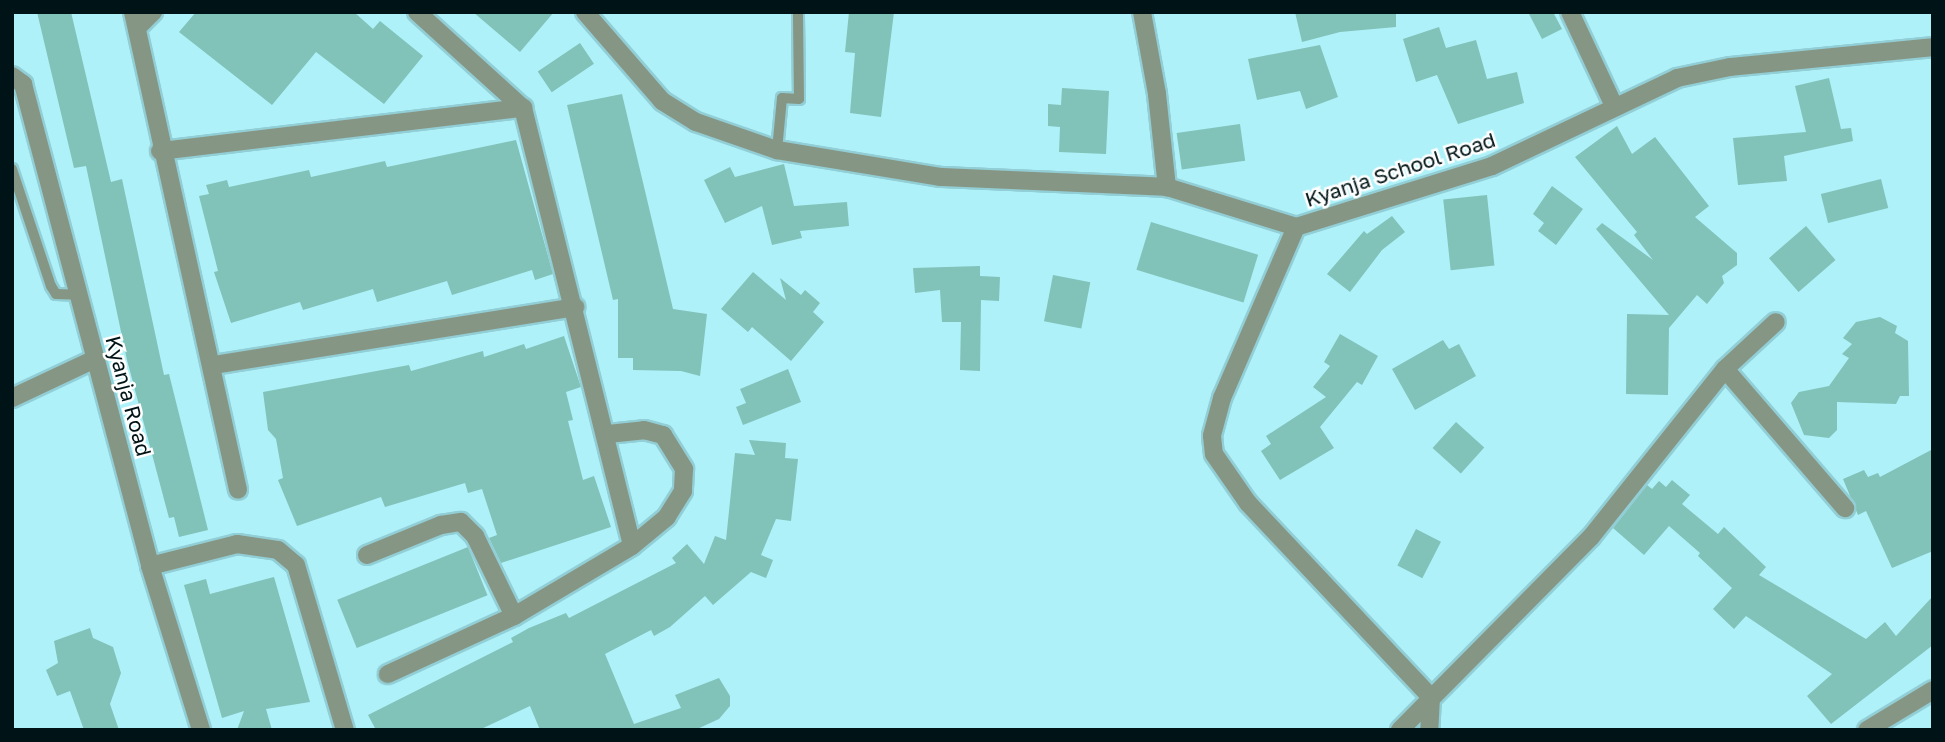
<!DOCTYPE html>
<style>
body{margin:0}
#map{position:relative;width:1945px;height:742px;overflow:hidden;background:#aef1f9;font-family:"Golos Text",sans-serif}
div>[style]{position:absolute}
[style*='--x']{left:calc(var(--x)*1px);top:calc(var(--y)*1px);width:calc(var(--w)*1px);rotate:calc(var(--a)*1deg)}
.building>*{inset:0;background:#81c2b9;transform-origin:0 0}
.roads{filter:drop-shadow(2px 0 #92ced5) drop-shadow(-2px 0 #92ced5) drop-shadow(0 2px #92ced5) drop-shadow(0 -2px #92ced5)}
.service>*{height:10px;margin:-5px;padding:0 5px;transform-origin:5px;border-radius:5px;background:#869685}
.minor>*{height:18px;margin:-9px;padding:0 9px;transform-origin:9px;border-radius:9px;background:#869685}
span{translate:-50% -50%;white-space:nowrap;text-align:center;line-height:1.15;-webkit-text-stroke:5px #fff;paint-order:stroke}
.street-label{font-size:21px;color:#001417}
.frame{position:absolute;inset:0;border:14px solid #001417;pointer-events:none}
</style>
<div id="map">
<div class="building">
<i style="clip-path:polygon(37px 12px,71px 12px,111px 182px,122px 179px,164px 375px,169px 374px,208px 530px,179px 537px,174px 517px,169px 518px,127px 360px,86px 166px,74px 168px)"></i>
<i style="clip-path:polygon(196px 12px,354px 12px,373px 29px,380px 21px,423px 56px,384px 104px,316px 52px,272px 105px,179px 32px)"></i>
<i style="clip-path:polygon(473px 12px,554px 12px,520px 52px)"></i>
<i style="clip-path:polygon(849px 12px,894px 12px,881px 117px,850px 113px,855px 53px,845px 52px)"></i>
<i style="clip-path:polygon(1295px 12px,1396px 12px,1396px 27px,1340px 32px,1302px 42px)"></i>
<i style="clip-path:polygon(1528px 12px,1553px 12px,1562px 29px,1542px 39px)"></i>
<i style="clip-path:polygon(1439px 27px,1446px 48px,1476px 40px,1487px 79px,1517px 72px,1524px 103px,1458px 124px,1437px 75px,1416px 82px,1403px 39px)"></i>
<i style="left:580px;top:43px;width:25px;height:51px;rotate:56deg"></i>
<i style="clip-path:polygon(1320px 45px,1338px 97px,1306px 109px,1300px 91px,1257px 100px,1248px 59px)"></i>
<i style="clip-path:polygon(1829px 78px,1841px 129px,1851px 128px,1853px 141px,1784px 156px,1787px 181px,1738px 185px,1733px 138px,1806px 132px,1795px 86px)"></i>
<i style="clip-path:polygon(1062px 88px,1109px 91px,1106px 154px,1059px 152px,1060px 127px,1048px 126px,1048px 104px,1061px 105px)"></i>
<i style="clip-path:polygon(622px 94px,673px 309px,707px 314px,700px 376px,681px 371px,633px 370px,633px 358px,618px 358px,618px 299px,613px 300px,567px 105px)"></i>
<i style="left:1240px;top:124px;width:37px;height:64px;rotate:82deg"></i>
<i style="clip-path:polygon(1617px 126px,1632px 154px,1655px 137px,1709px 206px,1695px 217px,1737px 253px,1737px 265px,1722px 276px,1724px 283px,1707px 304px,1697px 295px,1669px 328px,1668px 395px,1626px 394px,1627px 314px,1669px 315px,1596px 229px,1602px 223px,1653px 260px,1634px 235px,1637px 232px,1575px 157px)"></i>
<i style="clip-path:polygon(516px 140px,553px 274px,535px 280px,532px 270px,452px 295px,447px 281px,377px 302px,373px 289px,303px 310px,300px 302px,231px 323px,214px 272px,218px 271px,199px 196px,209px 194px,206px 185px,227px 180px,229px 187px,309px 170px,311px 177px,385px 161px,387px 167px)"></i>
<i style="clip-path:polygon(784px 164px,794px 206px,847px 202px,849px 226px,800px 231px,802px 238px,772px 245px,762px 206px,725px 223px,704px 180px,730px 167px,735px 177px)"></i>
<i style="left:1881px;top:179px;width:30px;height:62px;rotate:76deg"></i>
<i style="clip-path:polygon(1552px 186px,1583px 209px,1556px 245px,1538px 231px,1544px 223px,1533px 214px)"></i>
<i style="left:1487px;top:195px;width:71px;height:44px;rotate:84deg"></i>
<i style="clip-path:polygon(1392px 216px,1405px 232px,1382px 250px,1350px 292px,1327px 274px,1364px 231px,1367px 234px)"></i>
<i style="left:1151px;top:222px;width:112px;height:50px;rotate:17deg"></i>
<i style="left:1806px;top:226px;width:45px;height:49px;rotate:49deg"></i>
<i style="clip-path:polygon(980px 266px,980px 276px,1000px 277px,999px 301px,981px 300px,980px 371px,960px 370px,961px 322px,942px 322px,940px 290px,915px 293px,913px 268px)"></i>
<i style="clip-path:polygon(753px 272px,786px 300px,780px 278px,801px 295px,805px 290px,820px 303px,813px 312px,824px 322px,791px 361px,752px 327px,748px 332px,721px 309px)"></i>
<i style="left:1053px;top:275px;width:38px;height:47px;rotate:11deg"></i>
<i style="clip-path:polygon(1880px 317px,1897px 326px,1895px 333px,1908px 341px,1909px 396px,1900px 396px,1896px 404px,1837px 402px,1837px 430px,1829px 438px,1804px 435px,1791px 403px,1799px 392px,1829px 386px,1849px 358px,1842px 354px,1852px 344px,1843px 338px,1856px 322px)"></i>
<i style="clip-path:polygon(1340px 334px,1378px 356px,1362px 385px,1357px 382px,1320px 427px,1334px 448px,1280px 480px,1261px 451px,1271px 444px,1266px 436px,1326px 397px,1313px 387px,1330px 366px,1324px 362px)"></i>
<i style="clip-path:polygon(564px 336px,581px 387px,566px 392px,573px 420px,568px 421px,583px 480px,594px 476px,611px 527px,501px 563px,489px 538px,497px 535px,482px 489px,468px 493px,465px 483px,385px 507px,381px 497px,297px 526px,278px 480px,283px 478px,276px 439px,268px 430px,263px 392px,409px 365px,411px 371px,483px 351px,484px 357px,524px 344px,526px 349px)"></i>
<i style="clip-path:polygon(1443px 340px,1449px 349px,1459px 344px,1476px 376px,1415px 410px,1392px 369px)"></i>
<i style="clip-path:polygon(788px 369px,801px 402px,743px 425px,736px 407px,746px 403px,740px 389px)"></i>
<i style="left:1456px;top:422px;width:38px;height:35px;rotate:42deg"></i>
<i style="clip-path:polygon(749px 440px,786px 443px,785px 458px,798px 459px,791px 521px,776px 519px,761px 555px,773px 560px,766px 578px,751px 572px,713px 605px,705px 596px,670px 627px,654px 636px,651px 630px,605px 654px,634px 724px,681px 708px,675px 695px,719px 678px,730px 696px,730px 706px,719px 719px,695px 730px,540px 730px,530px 706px,479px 730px,376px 730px,368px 715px,513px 642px,511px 638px,529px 628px,566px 613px,569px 618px,676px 563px,672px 558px,687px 544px,704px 564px,715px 536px,726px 540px,735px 453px,755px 455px)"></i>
<i style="clip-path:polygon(1933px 449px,1933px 551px,1892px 568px,1866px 511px,1858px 515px,1843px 479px,1864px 470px,1868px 477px,1878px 473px,1880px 477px)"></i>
<i style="clip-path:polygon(1672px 480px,1690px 495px,1682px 504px,1718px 534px,1724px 527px,1766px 567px,1759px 575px,1866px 639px,1885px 622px,1896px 636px,1933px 596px,1933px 645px,1831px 724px,1807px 696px,1832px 674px,1746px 616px,1734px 629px,1713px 609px,1732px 588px,1698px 556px,1700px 553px,1669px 526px,1644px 555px,1613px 528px,1647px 485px,1652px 489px,1659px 481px,1666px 487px)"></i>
<i style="left:1416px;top:529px;width:28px;height:41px;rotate:27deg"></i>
<i style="left:468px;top:547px;width:52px;height:141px;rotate:68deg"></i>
<i style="clip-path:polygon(274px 577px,310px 702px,266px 709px,272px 730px,237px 730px,244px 711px,222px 718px,184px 585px,206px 579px,210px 594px)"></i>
<i style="clip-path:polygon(90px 628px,93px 638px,113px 647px,121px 673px,110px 704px,119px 730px,84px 730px,70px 691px,57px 696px,46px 670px,58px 663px,54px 641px)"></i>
</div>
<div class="roads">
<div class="service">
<i style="--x:777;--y:150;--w:52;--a:-84.5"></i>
<i style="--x:782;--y:98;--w:17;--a:3"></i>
<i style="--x:799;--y:99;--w:86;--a:-90.7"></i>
<i style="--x:12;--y:169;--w:123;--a:71.6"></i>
<i style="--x:51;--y:286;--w:9;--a:58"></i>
<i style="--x:56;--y:294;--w:23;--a:2"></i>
</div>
<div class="minor">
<i style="--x:133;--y:12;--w:489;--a:77.6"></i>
<i style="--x:417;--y:12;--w:143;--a:42.2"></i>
<i style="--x:585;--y:12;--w:118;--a:49.1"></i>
<i style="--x:662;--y:101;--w:40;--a:32"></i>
<i style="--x:696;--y:122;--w:86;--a:19.1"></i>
<i style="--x:777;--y:150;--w:165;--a:9.4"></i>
<i style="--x:940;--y:177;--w:227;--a:2.5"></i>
<i style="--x:1167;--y:187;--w:135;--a:17.2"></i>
<i style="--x:1296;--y:227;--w:205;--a:-17.3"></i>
<i style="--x:1492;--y:166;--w:205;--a:-25.4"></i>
<i style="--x:1677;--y:78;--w:54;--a:-11.7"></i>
<i style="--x:1730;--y:67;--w:204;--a:-5.6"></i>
<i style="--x:1142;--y:12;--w:83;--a:79.6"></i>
<i style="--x:1157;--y:94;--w:94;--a:83.9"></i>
<i style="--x:1570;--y:12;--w:104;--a:64.9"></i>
<i style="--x:137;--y:28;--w:23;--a:-45"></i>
<i style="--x:12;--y:76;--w:14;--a:36"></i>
<i style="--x:23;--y:84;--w:498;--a:75.2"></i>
<i style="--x:150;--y:566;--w:172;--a:72.7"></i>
<i style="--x:160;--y:151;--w:366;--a:-6.8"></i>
<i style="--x:523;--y:108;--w:451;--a:76"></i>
<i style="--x:632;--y:546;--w:137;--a:149.3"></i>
<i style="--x:514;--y:616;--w:139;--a:155.3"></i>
<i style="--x:1296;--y:227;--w:186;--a:113.4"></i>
<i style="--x:1222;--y:398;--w:39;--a:105"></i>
<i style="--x:1212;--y:436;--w:18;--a:84"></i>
<i style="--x:1214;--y:454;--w:60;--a:55.2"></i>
<i style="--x:1248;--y:503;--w:267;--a:46.7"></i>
<i style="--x:1431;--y:697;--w:33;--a:93"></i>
<i style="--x:214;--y:365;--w:366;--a:-9.1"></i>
<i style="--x:1725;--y:369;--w:184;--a:49.2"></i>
<i style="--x:12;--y:398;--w:92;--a:-25.2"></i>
<i style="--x:608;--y:434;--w:36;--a:-6"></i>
<i style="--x:644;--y:430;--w:20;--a:15"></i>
<i style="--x:663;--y:435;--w:40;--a:58"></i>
<i style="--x:684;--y:469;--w:22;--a:93"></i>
<i style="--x:683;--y:491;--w:31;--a:122"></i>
<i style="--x:667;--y:517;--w:45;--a:140.4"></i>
<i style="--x:367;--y:555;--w:80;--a:-22.1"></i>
<i style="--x:441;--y:525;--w:20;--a:-9"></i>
<i style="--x:461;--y:522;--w:20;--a:45"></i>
<i style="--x:475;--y:536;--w:89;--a:64"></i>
<i style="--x:150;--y:566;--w:90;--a:-14.2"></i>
<i style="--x:237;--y:544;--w:41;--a:8.3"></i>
<i style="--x:278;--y:550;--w:23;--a:40"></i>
<i style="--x:296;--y:565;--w:172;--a:73.5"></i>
<i style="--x:1400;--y:730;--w:272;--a:-45.3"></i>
<i style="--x:1591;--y:537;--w:215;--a:-51.4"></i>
<i style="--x:1725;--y:369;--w:69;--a:-42.7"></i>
<i style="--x:1867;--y:730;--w:77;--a:-31.2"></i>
</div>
</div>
<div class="street-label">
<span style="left:1400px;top:169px;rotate:-18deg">Kyanja School Road</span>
<span style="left:129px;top:396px;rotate:75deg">Kyanja Road</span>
</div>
<div class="frame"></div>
</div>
